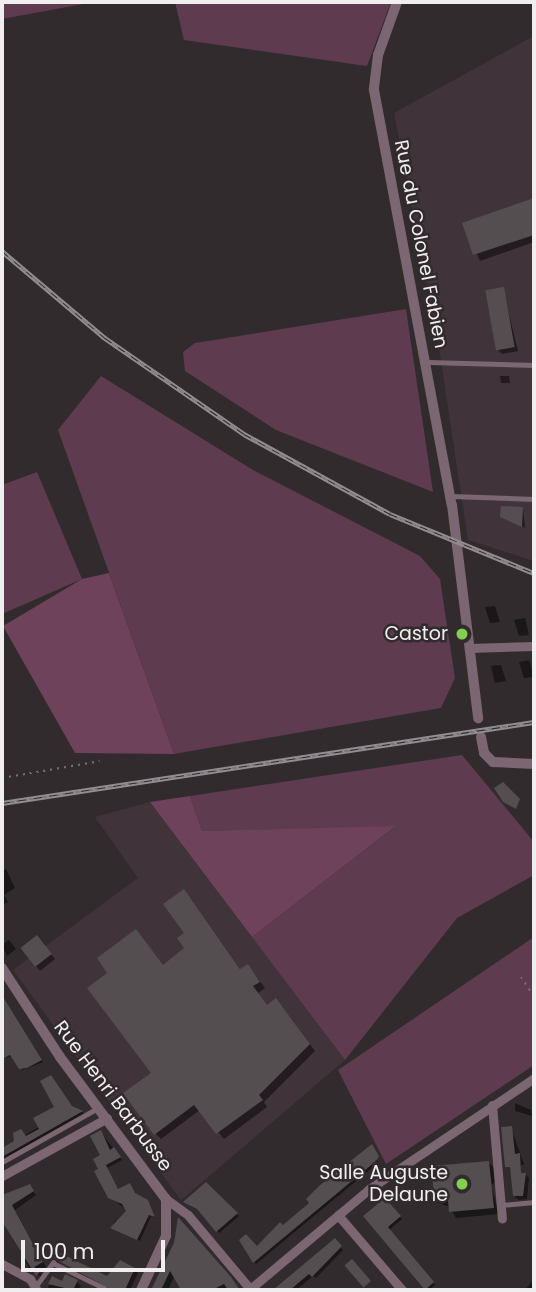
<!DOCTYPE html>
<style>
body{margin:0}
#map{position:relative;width:536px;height:1292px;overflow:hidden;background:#312b2e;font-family:Poppins,sans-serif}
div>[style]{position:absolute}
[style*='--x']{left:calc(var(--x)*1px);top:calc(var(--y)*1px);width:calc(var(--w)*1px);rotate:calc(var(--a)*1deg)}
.built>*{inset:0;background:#40343a}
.green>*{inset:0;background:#5f3b4f}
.forest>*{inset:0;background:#6e425b}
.shadow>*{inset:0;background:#0007}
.building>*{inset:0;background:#544e51;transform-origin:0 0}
.path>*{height:2px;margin-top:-1px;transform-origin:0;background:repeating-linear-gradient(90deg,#757073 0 2px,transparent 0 7px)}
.service>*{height:4.5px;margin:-2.25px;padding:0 2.25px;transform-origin:2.25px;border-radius:2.25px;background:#7c6672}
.minor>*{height:9px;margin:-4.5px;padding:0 4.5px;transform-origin:4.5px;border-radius:4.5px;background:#7c6672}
.tertiary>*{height:10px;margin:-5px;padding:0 5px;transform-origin:5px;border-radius:5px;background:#7c6672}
.rail>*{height:5px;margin-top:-2.5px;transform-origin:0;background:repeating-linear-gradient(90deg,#312b2e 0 8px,#928d90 0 16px);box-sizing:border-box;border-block:2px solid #928d90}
.dots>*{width:19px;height:19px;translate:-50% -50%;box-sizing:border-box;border:4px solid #312b2e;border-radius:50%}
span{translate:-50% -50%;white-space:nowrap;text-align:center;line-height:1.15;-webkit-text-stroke:5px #312b2e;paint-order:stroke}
.street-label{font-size:19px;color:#f1eef0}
.poi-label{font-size:19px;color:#f1eef0}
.right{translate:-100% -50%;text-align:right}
.frame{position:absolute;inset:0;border:4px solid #f1eef0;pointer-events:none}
.scale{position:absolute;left:21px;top:1240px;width:144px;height:32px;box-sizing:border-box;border:4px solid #f1eef0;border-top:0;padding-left:9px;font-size:21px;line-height:24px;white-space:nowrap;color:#f1eef0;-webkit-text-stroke:5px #312b2e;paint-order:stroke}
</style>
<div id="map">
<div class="built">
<i style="clip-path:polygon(534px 36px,534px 561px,468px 540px,438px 341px,394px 113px)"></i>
<i style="clip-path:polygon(150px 802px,345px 1060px,181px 1200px,13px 970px,138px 878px,95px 817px)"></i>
</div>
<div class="green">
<i style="clip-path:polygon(2px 2px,94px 2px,2px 19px)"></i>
<i style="clip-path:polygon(175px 2px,391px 2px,367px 66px,184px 40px)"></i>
<i style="clip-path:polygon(406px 309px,433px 492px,276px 430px,185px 371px,183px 352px,195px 343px)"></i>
<i style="clip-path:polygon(101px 376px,253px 470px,420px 556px,440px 579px,455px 678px,441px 708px,174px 754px,58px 430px)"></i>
<i style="clip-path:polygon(37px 472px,82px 579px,2px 614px,2px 485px)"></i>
<i style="clip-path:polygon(462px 755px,534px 842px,534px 875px,457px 918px,345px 1060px,252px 937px,395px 827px,202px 831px,190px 796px)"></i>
<i style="clip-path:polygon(534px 937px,534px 1065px,386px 1164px,338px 1070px)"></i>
</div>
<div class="forest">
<i style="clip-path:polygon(109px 573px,174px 754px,75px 753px,3px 626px,82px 579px)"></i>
<i style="clip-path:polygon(190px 796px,202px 831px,396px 826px,252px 937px,150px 802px)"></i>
</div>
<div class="shadow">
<i style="clip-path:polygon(534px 200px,534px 242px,480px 261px,464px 224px)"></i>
<i style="clip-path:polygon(503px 289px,518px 351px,502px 354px,497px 349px)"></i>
<i style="clip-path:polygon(500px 376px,509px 376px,510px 383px,501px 383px)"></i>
<i style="clip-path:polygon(523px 509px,525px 528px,502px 516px)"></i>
<i style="clip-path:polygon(495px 606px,500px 622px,490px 623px,485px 607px)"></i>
<i style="clip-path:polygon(525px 618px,529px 635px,519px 636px,514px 620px)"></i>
<i style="clip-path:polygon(529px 660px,534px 677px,524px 678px,519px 662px)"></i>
<i style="clip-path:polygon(501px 665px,506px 681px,495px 683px,491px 666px)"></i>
<i style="clip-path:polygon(6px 869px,15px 888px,4px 895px,8px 902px,2px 905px,2px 871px)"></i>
<i style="clip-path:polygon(190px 898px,241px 970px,253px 972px,265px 988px,258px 993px,267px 1006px,282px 1006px,315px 1051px,264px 1102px,267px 1107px,224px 1139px,200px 1110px,161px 1139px,155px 1133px,154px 1073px,164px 966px,187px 949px)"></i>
<i style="clip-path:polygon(9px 940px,16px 949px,7px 956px,2px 945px)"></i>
<i style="clip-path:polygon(41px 942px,55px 959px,40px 971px,36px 966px)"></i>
<i style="clip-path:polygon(2px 995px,43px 1062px,23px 1070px,14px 1056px,3px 1058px)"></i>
<i style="clip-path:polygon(515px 1103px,531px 1110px,532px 1116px,515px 1111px)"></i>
<i style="clip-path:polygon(72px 1107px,85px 1114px,2px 1160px,2px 1149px)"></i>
<i style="clip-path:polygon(511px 1128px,524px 1164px,511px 1171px,503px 1129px)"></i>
<i style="clip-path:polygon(101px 1132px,122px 1160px,107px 1168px,118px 1191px,150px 1204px,155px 1218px,151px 1216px,140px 1241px,112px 1228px,115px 1221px,122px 1224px,128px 1211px,110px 1197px,101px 1170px)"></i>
<i style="clip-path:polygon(374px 1149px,378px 1163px,256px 1264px,246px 1252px,257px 1248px)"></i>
<i style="clip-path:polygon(489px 1163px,495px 1169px,496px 1182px,491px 1185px,499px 1214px,456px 1218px,450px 1207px,436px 1202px)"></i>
<i style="clip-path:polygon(525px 1174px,529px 1178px,527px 1199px,519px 1200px,514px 1196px)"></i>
<i style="clip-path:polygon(206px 1185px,239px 1216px,219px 1233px,200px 1210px)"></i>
<i style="clip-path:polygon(29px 1186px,36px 1195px,15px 1210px,46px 1267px,39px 1271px,43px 1278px,30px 1269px,2px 1218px,2px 1199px)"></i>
<i style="clip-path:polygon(385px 1200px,402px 1219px,389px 1230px,435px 1285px,429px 1290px,365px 1216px)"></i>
<i style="clip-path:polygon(335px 1240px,343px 1250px,316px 1278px,313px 1276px,296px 1290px,276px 1290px)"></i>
<i style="clip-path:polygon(175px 1244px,236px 1284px,240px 1290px,181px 1290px,174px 1277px,168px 1290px,153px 1290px)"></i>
<i style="clip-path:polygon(59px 1261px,108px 1278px,120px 1262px,138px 1273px,130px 1290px,113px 1290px)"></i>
<i style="clip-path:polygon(52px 1278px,63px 1284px,77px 1282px,81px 1286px,78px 1290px,47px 1290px)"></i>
<i style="clip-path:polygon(534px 1279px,534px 1290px,525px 1290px)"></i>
</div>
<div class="building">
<i style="clip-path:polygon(534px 198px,534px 235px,473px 255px,462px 223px)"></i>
<i style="left:504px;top:287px;width:61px;height:19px;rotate:80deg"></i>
<i style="clip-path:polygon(501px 506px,523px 507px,522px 527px,500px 517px)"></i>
<i style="clip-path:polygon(503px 782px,520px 799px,516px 809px,503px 802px,494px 788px)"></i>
<i style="clip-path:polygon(184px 889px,240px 969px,248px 964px,260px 982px,253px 986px,267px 1005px,276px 998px,310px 1044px,259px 1095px,263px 1100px,216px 1134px,194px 1105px,154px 1135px,123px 1093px,151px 1073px,87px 988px,107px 973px,97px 958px,136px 929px,163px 965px,184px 948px,177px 938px,184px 933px,163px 904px)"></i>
<i style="left:37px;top:935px;width:24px;height:21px;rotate:52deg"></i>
<i style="clip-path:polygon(2px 995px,42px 1060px,27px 1068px,19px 1069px,10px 1055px,2px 1059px)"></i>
<i style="clip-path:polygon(51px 1075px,72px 1106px,83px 1111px,2px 1157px,2px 1148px,14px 1141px,13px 1133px,21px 1129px,26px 1136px,39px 1129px,33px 1118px,54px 1107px,40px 1081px)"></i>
<i style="clip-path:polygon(512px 1126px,515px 1154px,520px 1153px,521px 1173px,526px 1173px,523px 1196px,513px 1196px,510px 1167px,505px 1167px,501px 1127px)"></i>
<i style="clip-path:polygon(101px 1130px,110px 1150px,114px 1147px,121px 1157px,106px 1165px,118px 1189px,130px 1183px,135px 1193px,148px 1200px,155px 1217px,149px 1215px,137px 1240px,110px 1228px,126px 1211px,122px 1204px,108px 1198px,94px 1171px,98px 1169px,93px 1159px,100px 1155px,90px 1136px)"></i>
<i style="clip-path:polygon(372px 1144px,379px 1156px,376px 1161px,253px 1263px,239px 1240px,246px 1234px,257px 1246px,280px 1222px,283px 1225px,309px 1203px,306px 1199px,319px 1186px)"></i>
<i style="clip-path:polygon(489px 1161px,494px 1208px,449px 1212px,448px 1201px,435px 1202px,431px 1166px)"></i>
<i style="clip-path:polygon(206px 1182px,238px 1213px,216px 1232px,197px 1209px,183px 1202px)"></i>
<i style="clip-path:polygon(30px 1184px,34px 1191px,12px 1205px,43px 1262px,34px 1267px,41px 1271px,36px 1276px,2px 1221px,2px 1195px)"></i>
<i style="clip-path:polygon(385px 1198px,401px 1216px,388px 1227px,434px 1282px,425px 1290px,363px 1216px)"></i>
<i style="clip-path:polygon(178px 1217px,231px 1277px,240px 1290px,228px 1290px,224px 1284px,212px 1290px,181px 1290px,170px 1271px,161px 1290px,151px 1290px,174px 1243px)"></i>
<i style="clip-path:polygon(335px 1238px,342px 1246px,312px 1277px,309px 1274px,290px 1290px,273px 1290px)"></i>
<i style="clip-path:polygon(56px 1251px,107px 1276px,120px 1260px,135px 1268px,125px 1290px,112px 1290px,53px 1258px)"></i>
<i style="left:352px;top:1259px;width:29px;height:10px;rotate:49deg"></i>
<i style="clip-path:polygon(65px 1274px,78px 1280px,73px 1290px,48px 1284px,52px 1276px,62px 1281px)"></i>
</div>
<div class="path">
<i style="--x:2;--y:778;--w:99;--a:-9.8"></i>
<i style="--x:521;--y:977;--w:23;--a:56"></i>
</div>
<div class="service">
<i style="--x:428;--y:362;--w:106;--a:1.6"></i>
<i style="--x:452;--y:496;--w:82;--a:2.1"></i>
<i style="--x:2;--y:1162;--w:110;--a:-29.4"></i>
<i style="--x:501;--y:1205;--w:33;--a:-5"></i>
<i style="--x:36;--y:1286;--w:29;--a:-54"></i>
<i style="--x:53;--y:1263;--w:57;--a:26.1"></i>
</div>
<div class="minor">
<i style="--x:469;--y:648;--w:65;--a:-1.8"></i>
<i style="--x:492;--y:1105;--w:114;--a:85"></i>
<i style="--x:2;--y:1176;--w:120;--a:-28.9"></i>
<i style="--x:166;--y:1199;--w:27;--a:36"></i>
<i style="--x:188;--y:1215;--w:98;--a:50"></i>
<i style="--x:338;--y:1215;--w:99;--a:49.5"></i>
<i style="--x:2;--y:1264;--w:32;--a:28"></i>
<i style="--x:30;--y:1279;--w:13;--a:58"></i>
<i style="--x:250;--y:1289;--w:155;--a:-40"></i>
<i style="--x:369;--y:1189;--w:199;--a:-33.9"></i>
</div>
<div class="tertiary">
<i style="--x:397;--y:2;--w:56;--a:109.7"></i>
<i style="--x:378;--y:55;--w:35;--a:97"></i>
<i style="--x:374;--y:90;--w:422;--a:79.4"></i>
<i style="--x:452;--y:505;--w:215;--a:83"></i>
<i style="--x:481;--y:737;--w:16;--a:79"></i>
<i style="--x:484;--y:753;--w:13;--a:45"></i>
<i style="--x:493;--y:762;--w:41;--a:2.8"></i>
<i style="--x:2;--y:968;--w:106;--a:56.9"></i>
<i style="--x:60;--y:1057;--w:177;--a:53.3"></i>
<i style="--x:166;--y:1199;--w:37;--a:90"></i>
<i style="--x:166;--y:1236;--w:60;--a:114.8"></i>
</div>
<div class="rail">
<i style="--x:2;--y:251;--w:135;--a:40.2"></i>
<i style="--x:105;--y:338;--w:169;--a:34.6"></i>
<i style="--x:244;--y:434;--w:166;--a:28.7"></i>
<i style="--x:390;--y:514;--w:156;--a:22.3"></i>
<i style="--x:2;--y:803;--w:538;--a:-8.66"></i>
</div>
<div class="dots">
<i style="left:462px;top:634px;background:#82d04f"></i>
<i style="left:462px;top:1184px;background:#82d04f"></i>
</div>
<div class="street-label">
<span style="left:421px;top:244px;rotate:79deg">Rue du Colonel Fabien</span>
<span style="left:113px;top:1096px;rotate:53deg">Rue Henri Barbusse</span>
</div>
<div class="poi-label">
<span class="right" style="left:448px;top:634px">Castor</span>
<span class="right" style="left:448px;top:1184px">Salle Auguste<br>Delaune</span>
</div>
<div class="frame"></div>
<div class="scale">100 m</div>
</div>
